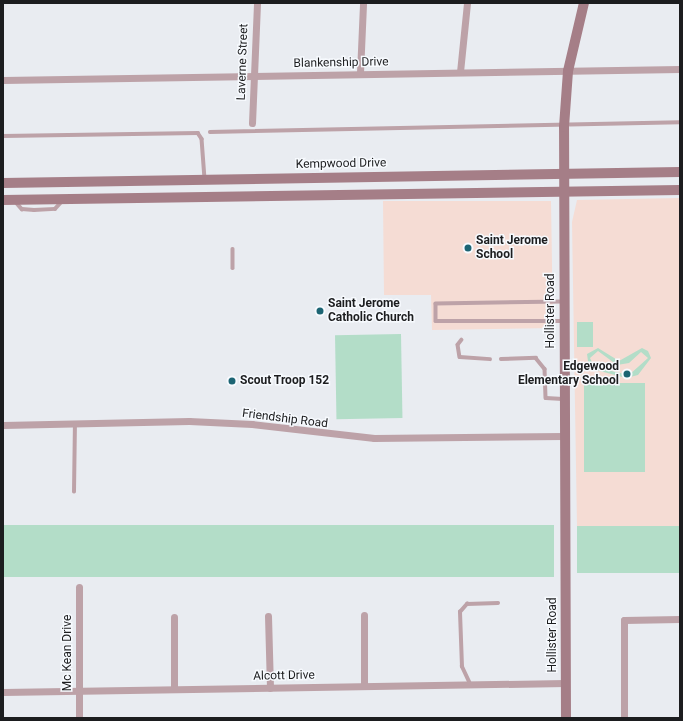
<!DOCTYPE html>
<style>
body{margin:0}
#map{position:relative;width:683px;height:721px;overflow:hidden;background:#e9ecf1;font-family:Roboto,sans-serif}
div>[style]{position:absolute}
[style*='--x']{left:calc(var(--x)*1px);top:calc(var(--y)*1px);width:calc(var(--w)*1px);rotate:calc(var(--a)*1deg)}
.education>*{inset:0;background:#f5dcd4}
.green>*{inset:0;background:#b3ddc8;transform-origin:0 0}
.lane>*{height:3.5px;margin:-1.75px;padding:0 1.75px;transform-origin:1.75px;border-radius:1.75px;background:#bda2a8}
.street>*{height:7px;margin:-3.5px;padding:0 3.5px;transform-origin:3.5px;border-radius:3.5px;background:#bda2a8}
.secondary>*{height:10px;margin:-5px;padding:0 5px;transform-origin:5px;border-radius:5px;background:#a57e87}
.dots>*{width:11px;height:11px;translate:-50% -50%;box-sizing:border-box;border:2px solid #f7fafe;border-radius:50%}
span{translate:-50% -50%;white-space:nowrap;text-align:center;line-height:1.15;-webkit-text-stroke:3px #f7fafe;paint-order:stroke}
.street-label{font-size:12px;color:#1c1d1f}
.poi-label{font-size:12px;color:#1c1d1f;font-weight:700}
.left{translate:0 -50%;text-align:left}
.right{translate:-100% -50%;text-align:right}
.frame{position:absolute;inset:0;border:4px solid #1c1d1f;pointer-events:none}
</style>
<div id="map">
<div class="education">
<i style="clip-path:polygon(680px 198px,680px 526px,577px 527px,572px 222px,577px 200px)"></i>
<i style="clip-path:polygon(383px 201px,551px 201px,553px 328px,432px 330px,431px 295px,384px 295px)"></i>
</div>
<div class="green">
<i style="left:593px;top:322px;width:25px;height:16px;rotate:90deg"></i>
<i style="left:401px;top:334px;width:84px;height:66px;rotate:89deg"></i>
<i style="clip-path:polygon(evenodd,598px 348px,619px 361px,642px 348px,648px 351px,651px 358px,638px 375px,626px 378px,589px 368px,587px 354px,598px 348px,598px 351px,617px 365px,629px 363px,641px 352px,648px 358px,629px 375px,594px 367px,590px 358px,598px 351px)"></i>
<i style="left:584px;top:383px;width:61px;height:89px"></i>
<i style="left:554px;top:525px;width:52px;height:551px;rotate:90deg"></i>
<i style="left:680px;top:526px;width:47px;height:103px;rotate:90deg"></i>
</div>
<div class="lane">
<i style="--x:210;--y:132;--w:470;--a:-1.2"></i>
<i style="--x:3;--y:136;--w:195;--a:-0.9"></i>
<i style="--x:198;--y:133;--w:7;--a:56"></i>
<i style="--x:202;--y:139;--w:40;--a:85.7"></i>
<i style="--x:15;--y:201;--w:11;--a:49"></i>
<i style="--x:22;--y:209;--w:12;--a:5"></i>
<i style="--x:34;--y:210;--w:21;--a:-3"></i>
<i style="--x:55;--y:209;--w:12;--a:-48"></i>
<i style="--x:233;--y:249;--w:19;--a:90"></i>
<i style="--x:563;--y:302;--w:127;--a:179.1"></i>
<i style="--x:436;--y:304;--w:17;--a:90"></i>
<i style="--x:436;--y:321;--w:128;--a:0"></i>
<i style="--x:462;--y:340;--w:6;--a:129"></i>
<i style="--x:458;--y:345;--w:12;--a:81"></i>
<i style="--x:460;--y:357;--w:30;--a:4"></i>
<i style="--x:501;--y:359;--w:35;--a:-2"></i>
<i style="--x:536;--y:358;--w:14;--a:51"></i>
<i style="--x:545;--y:369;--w:29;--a:88"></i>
<i style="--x:546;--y:398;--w:17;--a:3"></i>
<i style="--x:74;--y:492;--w:68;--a:-89.2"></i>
<i style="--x:470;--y:684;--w:19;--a:-115"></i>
<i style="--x:462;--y:667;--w:55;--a:-92.1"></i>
<i style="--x:460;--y:612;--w:11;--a:-49"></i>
<i style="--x:467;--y:604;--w:31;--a:-2"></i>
</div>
<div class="street">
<i style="--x:460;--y:72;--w:69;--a:-84.2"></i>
<i style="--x:360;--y:73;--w:70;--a:-87.5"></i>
<i style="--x:3;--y:80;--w:677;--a:-0.93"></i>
<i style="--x:252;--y:123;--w:120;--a:-87.6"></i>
<i style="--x:3;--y:425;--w:186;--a:-1.2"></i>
<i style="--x:189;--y:421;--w:63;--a:2.7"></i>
<i style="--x:252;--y:424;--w:123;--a:6.5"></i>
<i style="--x:374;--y:438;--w:190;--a:-0.6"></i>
<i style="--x:79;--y:587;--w:131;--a:90"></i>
<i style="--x:364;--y:615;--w:71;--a:90"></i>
<i style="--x:268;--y:616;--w:72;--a:88.4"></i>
<i style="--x:174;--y:617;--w:71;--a:90"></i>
<i style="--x:3;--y:692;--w:563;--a:-0.92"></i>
<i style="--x:624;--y:718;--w:98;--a:-90"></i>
<i style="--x:624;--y:620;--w:56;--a:-1"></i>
</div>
<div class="secondary">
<i style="--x:3;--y:183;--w:677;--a:-0.93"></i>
<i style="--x:3;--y:200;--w:677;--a:-0.85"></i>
<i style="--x:566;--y:718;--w:591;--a:-90.19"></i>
<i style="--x:564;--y:127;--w:56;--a:-85.9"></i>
<i style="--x:568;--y:71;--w:70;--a:-76.8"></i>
</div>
<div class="dots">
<i style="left:468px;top:248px;background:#1c6473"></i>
<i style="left:320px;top:311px;background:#1c6473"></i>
<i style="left:627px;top:374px;background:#1c6473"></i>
<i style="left:232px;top:381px;background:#1c6473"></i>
</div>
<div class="street-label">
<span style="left:243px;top:62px;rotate:-88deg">Laverne Street</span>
<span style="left:341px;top:63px;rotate:-1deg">Blankenship Drive</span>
<span style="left:341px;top:164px;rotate:-1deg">Kempwood Drive</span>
<span style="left:551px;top:311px;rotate:-90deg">Hollister Road</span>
<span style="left:285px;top:419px;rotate:7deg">Friendship Road</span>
<span style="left:553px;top:635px;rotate:-90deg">Hollister Road</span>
<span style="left:68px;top:653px;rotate:-90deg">Mc Kean Drive</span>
<span style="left:284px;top:676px;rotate:-1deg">Alcott Drive</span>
</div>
<div class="poi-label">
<span class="left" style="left:476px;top:248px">Saint Jerome<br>School</span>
<span class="left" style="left:328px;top:311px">Saint Jerome<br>Catholic Church</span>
<span class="right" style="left:619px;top:374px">Edgewood<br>Elementary School</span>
<span class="left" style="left:240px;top:381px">Scout Troop 152</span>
</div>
<div class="frame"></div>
</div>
